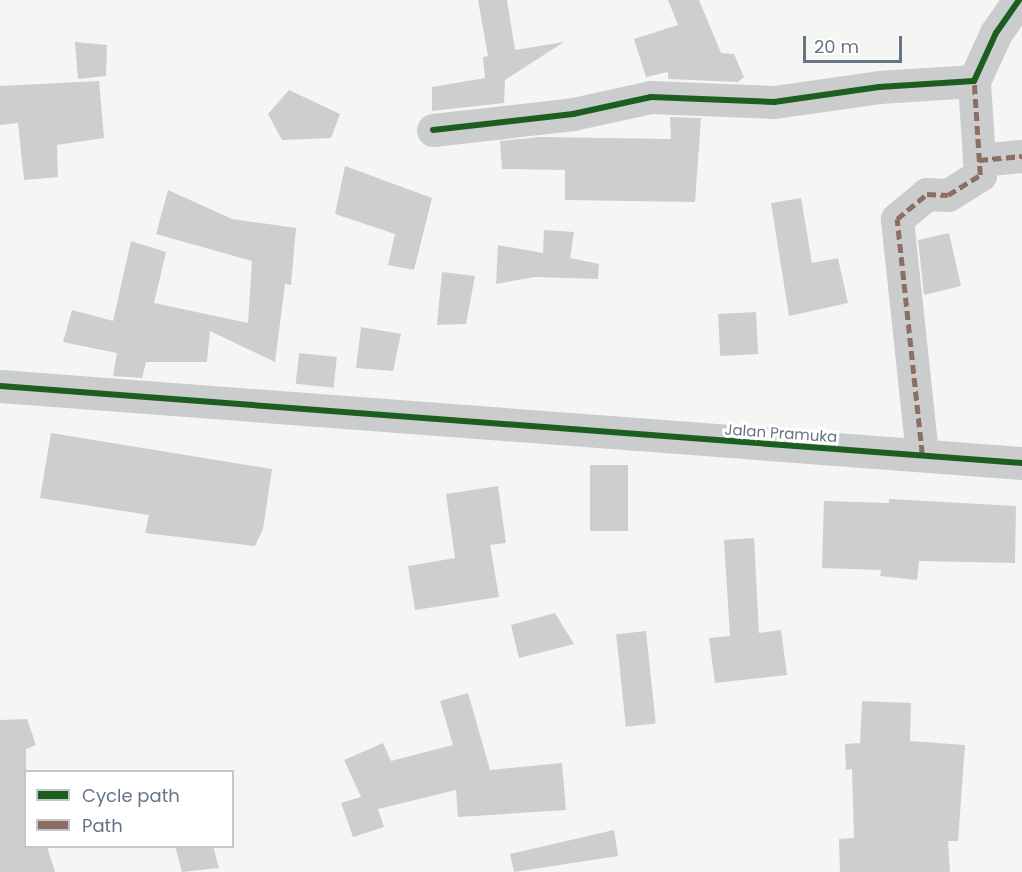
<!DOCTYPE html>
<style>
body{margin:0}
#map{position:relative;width:1022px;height:872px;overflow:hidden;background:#f5f5f3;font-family:Poppins,sans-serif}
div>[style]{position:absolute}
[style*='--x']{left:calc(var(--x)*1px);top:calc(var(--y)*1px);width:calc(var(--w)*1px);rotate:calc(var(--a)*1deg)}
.building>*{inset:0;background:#cdcece;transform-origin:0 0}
.street>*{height:33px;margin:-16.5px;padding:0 16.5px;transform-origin:16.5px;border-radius:16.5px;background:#cacccd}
.quiet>*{height:4.5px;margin-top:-2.25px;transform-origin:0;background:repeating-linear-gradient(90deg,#8d6e63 0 9px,transparent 0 13.5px)}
.cycleway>*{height:6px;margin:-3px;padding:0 3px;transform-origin:3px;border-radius:3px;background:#1b5e20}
span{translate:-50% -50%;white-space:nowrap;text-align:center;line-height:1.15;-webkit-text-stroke:6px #fff;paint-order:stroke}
.street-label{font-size:15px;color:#657583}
.legend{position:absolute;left:24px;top:770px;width:210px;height:78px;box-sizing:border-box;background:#fff;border:2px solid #c1c8cd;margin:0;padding:8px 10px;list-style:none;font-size:18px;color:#657583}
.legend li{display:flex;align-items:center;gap:12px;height:30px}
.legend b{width:30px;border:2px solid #c1c8cd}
.scale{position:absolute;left:803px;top:36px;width:99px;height:27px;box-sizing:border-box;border:3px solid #657583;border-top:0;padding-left:8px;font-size:18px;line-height:21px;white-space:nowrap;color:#657583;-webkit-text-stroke:4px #fff;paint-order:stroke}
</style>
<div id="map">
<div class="building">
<i style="clip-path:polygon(478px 0,507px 0,515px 50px,564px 42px,505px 80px,504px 103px,432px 111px,432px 87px,485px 78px,483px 57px,488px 56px)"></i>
<i style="clip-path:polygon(668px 0,699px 0,721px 53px,734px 54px,744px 77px,738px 82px,668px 79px,668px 72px,646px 77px,634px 39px,678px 25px)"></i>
<i style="clip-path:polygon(75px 42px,107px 45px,106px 76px,78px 79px)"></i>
<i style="clip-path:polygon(99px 81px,104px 138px,57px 145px,58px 177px,24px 180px,18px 123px,0 125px,0 86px)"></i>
<i style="clip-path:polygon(289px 90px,340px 114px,331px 138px,282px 140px,268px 114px)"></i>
<i style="clip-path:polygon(670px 117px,701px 118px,695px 202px,565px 200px,565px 170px,502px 169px,500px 141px,540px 137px,671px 139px)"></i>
<i style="clip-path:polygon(345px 166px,432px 198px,414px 270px,388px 265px,395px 234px,335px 214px)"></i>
<i style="clip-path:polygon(168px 190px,232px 219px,296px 228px,291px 285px,285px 284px,275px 362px,210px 331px,207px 362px,146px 362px,142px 378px,113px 376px,117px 353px,63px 342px,72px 310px,113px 321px,131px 241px,166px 252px,154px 303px,248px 323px,252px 261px,156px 234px)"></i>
<i style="clip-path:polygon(801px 198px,812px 263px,838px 258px,848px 303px,789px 316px,771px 203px)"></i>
<i style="clip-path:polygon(544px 230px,574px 232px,570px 258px,599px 264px,598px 279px,534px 277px,496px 284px,498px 245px,543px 253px)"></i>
<i style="clip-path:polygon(949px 233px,961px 286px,924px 295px,918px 240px)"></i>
<i style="clip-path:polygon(442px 272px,475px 276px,466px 324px,437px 325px)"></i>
<i style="left:756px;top:312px;width:42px;height:38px;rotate:87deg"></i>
<i style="clip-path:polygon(361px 327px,401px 334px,393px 371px,356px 368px)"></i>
<i style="left:299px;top:353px;width:38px;height:31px;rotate:6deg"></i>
<i style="clip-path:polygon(51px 433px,272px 469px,263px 529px,255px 546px,145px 533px,149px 515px,40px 498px)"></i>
<i style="left:590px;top:465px;width:38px;height:66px"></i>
<i style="clip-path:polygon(498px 486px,506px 543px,490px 545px,499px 597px,415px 610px,408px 566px,455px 558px,446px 494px)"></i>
<i style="clip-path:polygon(889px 499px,1016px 506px,1015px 563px,919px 561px,917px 580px,880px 576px,881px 570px,822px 568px,824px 501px,889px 503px)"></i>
<i style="clip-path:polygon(754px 538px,759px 633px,781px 630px,787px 675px,715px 683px,709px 638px,730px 636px,724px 540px)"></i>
<i style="clip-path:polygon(555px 613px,574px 644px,519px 658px,511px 625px)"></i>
<i style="left:646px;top:631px;width:93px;height:30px;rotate:84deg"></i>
<i style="clip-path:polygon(468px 693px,490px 770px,562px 763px,566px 810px,458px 817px,456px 790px,378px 809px,384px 827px,353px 837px,341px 803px,361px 797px,344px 760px,383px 743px,391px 761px,453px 745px,440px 701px)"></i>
<i style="clip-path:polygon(862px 701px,911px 703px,910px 741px,965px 745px,958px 841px,948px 841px,950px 872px,840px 872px,839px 839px,854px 838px,852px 769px,846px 770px,845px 744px,860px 743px)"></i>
<i style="clip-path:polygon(27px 719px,36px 745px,26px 749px,26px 846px,47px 846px,55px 872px,0 872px,0 720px)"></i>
<i style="clip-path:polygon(614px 830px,618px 856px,514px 872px,510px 854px)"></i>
<i style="clip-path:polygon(175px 846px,213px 846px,219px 868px,182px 872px)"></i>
</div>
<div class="street">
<i style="--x:433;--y:130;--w:141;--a:-6.5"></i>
<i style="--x:573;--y:114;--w:80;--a:-12.3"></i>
<i style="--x:651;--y:97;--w:123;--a:2.3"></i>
<i style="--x:774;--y:102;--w:106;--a:-8.1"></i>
<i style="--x:879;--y:87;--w:95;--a:-3.6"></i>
<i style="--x:974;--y:81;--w:53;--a:-65.4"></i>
<i style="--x:996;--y:33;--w:40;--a:-55.1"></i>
<i style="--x:979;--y:160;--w:43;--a:-5.3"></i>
<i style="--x:0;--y:386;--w:1025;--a:4.31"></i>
<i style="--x:922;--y:454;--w:236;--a:-96.1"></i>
<i style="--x:897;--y:219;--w:39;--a:-40"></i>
<i style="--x:927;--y:194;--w:21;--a:3"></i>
<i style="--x:948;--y:195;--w:38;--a:-32"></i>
<i style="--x:980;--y:175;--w:94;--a:-93.7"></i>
</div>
<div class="quiet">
<i style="--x:979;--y:160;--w:43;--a:-5.3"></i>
<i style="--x:922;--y:454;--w:236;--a:-96.1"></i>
<i style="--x:897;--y:219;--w:39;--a:-40"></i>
<i style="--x:927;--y:194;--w:21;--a:3"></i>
<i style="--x:948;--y:195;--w:38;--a:-32"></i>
<i style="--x:980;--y:175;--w:94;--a:-93.7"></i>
</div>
<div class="cycleway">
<i style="--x:433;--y:130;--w:141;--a:-6.5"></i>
<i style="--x:573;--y:114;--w:80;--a:-12.3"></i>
<i style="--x:651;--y:97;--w:123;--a:2.3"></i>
<i style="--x:774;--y:102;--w:106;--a:-8.1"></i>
<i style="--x:879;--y:87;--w:95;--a:-3.6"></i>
<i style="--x:974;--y:81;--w:53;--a:-65.4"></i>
<i style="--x:996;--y:33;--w:40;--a:-55.1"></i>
<i style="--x:0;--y:386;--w:1025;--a:4.31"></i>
</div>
<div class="street-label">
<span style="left:781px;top:433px;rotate:4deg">Jalan Pramuka</span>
</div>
<ul class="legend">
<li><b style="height:8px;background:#1b5e20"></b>Cycle path</li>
<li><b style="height:8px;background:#8d6e63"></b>Path</li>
</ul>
<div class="scale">20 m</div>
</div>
